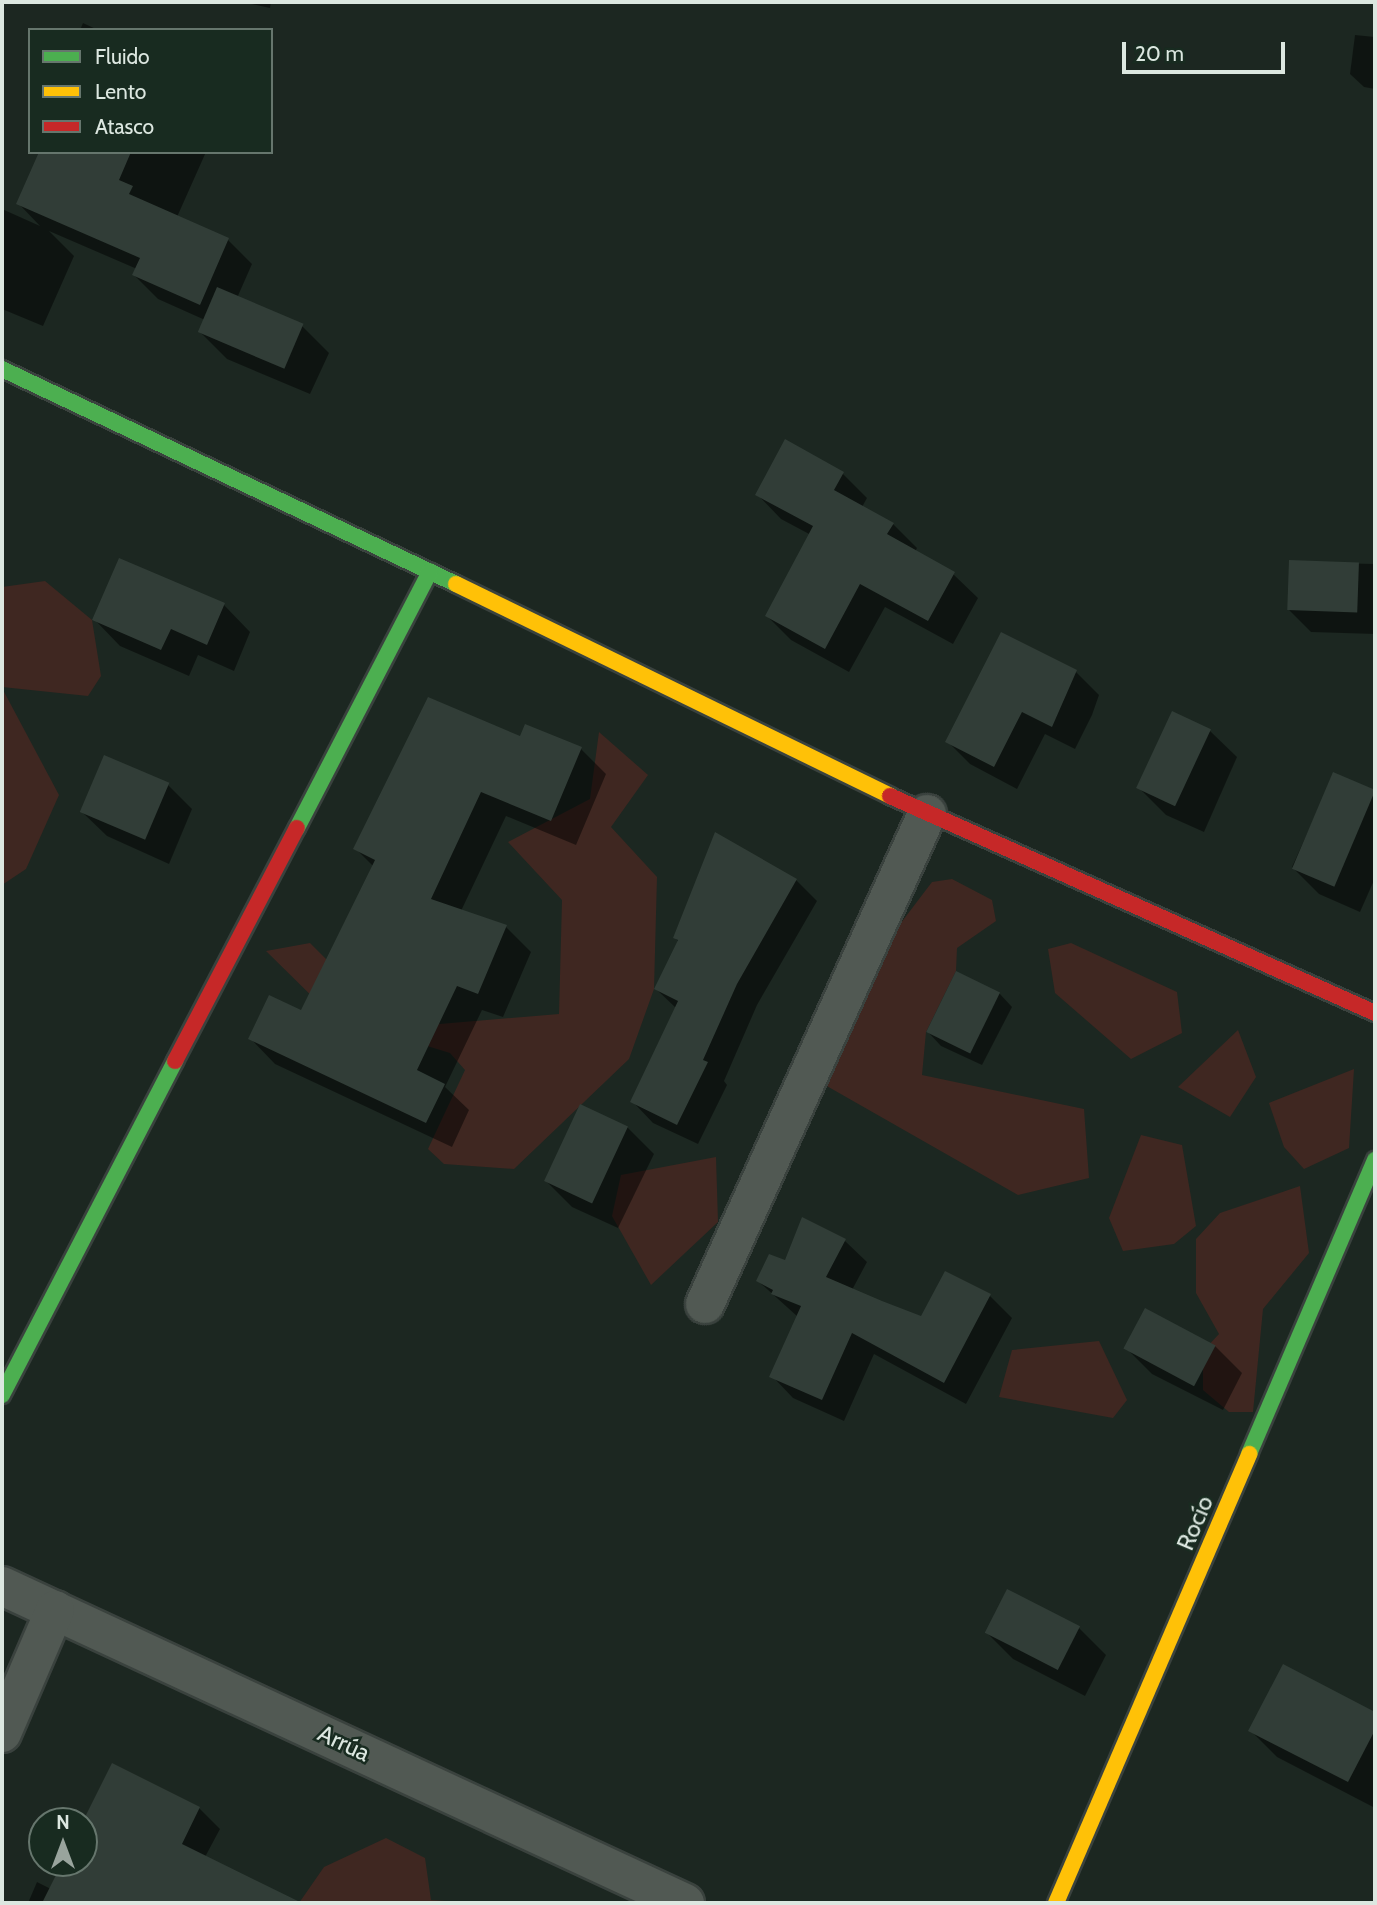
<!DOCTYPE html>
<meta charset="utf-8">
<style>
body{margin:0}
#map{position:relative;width:1377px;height:1905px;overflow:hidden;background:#1c2721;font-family:Cabin,sans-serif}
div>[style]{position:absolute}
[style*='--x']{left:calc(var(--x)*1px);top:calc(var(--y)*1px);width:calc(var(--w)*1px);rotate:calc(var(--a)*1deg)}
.green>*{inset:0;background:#3f2721}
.shadow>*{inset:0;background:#0007}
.building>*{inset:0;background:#313d37;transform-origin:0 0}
.roads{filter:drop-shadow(2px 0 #3a423e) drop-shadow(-2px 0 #3a423e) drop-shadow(0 2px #3a423e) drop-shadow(0 -2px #3a423e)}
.street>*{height:38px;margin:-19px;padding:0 19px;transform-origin:19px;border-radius:19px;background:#515953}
.fast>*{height:16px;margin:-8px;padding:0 8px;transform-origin:8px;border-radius:8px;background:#4caf50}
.slow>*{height:16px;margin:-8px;padding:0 8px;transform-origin:8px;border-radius:8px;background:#ffc107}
.jam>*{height:16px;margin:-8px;padding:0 8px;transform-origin:8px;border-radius:8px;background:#c62828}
span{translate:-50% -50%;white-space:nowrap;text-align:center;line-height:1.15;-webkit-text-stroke:5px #182b20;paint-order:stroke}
.street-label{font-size:24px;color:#dce7e0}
.frame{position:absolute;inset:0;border:4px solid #dce7e0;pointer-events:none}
.legend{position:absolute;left:28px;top:28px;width:245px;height:126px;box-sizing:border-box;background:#182b20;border:2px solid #66766d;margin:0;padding:9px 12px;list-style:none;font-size:21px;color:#dce7e0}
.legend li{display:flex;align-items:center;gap:14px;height:35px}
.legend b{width:35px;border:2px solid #66766d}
.north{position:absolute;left:28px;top:1807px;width:70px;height:70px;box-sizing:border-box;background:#182b20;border:2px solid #66766d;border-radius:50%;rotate:0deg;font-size:19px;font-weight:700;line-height:28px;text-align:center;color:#dce7e0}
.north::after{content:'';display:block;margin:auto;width:24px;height:32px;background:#99a49d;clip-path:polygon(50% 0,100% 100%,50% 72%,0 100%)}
.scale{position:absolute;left:1122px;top:42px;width:163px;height:32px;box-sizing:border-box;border:4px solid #dce7e0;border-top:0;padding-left:9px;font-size:21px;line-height:24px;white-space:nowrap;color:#dce7e0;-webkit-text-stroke:5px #182b20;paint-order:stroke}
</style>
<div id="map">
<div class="green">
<i style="clip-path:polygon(45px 581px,92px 620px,101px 676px,88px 696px,2px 687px,2px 587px)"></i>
<i style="clip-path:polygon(2px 688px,59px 795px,26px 869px,2px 885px)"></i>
<i style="clip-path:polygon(599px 732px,648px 775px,611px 827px,657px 877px,654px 989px,629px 1059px,514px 1169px,444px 1164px,428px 1149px,465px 1070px,450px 1053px,333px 1017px,266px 951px,310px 943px,326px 959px,440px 1024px,559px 1014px,562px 900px,508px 842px,590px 799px)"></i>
<i style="clip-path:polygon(952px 879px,992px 900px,996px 921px,957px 948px,956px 971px,926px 1032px,922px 1075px,1084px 1109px,1089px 1178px,1018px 1195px,825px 1085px,875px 957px,932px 882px)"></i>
<i style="clip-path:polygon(1071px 943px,1177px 992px,1182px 1033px,1131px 1059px,1055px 993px,1048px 949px)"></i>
<i style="clip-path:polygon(1238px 1030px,1256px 1077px,1230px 1117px,1178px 1087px)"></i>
<i style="clip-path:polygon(1354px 1069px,1349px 1148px,1304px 1169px,1284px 1147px,1269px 1103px)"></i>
<i style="clip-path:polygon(1141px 1135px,1182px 1145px,1196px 1226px,1174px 1244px,1123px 1251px,1109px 1218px)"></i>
<i style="clip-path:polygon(716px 1157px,718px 1222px,651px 1285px,612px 1216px,621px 1175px)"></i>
<i style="clip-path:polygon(1300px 1186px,1309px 1253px,1263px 1309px,1253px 1412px,1229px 1412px,1203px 1390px,1203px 1351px,1219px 1334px,1196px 1293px,1196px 1239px,1220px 1213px)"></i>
<i style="clip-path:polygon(1099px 1341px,1127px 1400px,1113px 1418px,999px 1397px,1012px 1350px)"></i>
<i style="clip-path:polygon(386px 1838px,425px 1858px,431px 1900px,476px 1903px,299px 1903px,324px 1867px)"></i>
</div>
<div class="shadow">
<i style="clip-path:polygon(243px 2px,271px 2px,270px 8px)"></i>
<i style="clip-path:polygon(83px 23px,98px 30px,80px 30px)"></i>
<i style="clip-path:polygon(1355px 35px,1375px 37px,1375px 89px,1364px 87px,1350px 74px)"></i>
<i style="clip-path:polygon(40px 152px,206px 152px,177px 217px,228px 240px,252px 264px,237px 298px,302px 326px,329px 353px,310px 394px,227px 359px,200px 332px,205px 320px,158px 299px,134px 275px,137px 269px,49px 231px,74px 256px,43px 326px,2px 309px,2px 209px,40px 226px,18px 203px)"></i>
<i style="clip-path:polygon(842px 473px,867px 498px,862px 507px,893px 524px,917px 548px,915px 552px,953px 574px,978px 598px,953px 644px,885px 607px,849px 672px,791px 640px,767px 616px,811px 535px,781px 519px,757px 494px)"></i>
<i style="clip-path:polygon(1290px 562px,1375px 564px,1375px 634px,1311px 632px,1289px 610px)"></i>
<i style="clip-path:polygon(224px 605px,250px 632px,234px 671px,198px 655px,189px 676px,120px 646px,94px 619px)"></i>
<i style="clip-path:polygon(1076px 672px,1099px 695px,1092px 715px,1075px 749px,1045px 734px,1017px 789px,970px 764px,947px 741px)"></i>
<i style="clip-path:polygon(1210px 731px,1237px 757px,1204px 832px,1166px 815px,1139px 788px)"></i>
<i style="clip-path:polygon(520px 739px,581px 749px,606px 774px,576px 845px,506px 816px,461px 911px,506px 927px,531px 952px,503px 1017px,482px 1010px,445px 1087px,469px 1110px,452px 1147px,275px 1064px,251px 1039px,302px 1012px,373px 866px,355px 848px)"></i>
<i style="clip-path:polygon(1334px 774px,1375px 793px,1375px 878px,1360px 912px,1319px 894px,1292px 867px)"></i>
<i style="clip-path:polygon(168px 785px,192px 809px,169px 864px,107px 836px,82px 812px)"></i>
<i style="clip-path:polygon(796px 880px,817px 901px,757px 1005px,724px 1081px,727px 1085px,698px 1144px,653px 1123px,633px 1102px,677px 1009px,656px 989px,679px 942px,675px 938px)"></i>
<i style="clip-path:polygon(999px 993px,1012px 1007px,982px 1065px,941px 1046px,928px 1032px)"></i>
<i style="clip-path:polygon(627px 1127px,654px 1154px,618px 1228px,572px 1207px,545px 1180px)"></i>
<i style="clip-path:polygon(845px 1241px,867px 1262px,852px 1290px,922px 1319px,990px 1296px,1012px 1318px,966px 1404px,874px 1354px,844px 1421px,793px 1398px,772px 1376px,798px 1317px,758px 1281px,786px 1263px)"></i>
<i style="clip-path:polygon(1215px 1346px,1242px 1373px,1223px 1410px,1152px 1374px,1125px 1347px)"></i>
<i style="clip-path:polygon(1079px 1628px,1106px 1655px,1085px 1696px,1013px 1659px,986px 1632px)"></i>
<i style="clip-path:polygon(1284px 1666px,1375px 1714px,1375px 1808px,1277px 1757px,1250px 1730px)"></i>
<i style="clip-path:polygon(199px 1808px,220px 1829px,205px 1857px,278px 1893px,288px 1903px,28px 1903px,37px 1882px,51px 1889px,64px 1863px,84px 1863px)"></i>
</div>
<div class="building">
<i style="clip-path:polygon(39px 152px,131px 152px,119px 180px,133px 186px,129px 194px,229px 238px,200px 305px,132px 275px,140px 258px,16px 204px)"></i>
<i style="left:217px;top:287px;width:94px;height:49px;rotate:23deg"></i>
<i style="clip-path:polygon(785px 439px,844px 472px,834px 490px,894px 523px,887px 534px,955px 572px,928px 621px,860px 584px,825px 649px,765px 616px,813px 526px,755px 495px)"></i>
<i style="clip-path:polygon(119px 558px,225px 603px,207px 645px,171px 629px,161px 650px,92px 620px)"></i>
<i style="left:1289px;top:560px;width:70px;height:50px;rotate:2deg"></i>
<i style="clip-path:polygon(1001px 632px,1077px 670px,1052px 727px,1022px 712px,994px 767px,945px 742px)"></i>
<i style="clip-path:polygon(428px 697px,520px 736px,525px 724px,582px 747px,551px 821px,481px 792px,431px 899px,507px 925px,478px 994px,457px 986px,417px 1070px,445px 1084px,426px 1123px,248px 1039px,269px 995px,301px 1010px,375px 860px,353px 849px)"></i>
<i style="left:1172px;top:711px;width:43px;height:85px;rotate:25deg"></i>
<i style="left:104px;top:755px;width:71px;height:62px;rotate:23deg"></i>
<i style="left:1333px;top:772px;width:46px;height:105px;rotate:23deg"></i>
<i style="clip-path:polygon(715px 832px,797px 879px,737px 984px,703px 1060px,708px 1062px,677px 1125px,630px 1102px,678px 1001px,654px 989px,678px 940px,673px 938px)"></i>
<i style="left:956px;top:971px;width:49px;height:68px;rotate:26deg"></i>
<i style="left:580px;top:1104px;width:53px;height:85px;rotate:25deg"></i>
<i style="clip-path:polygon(802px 1217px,846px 1239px,826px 1277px,882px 1301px,921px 1316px,945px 1271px,991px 1294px,944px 1383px,852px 1333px,822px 1400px,769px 1377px,801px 1306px,771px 1294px,773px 1290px,756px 1281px,769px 1254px,785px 1260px)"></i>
<i style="left:1145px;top:1308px;width:80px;height:46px;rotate:28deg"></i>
<i style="left:1007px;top:1589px;width:82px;height:49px;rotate:27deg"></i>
<i style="clip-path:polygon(1283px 1664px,1375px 1712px,1375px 1730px,1348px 1782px,1248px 1731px)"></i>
<i style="clip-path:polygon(112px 1763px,200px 1807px,182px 1844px,302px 1903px,42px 1903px,62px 1863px,84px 1863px,83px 1821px)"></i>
</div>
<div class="roads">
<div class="street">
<i style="--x:705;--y:1304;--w:538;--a:-65.63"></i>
<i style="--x:2;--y:1586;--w:753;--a:24.9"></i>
<i style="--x:2;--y:1733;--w:134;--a:-66.7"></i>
</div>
<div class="fast">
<i style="--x:2;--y:369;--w:502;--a:25.34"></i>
<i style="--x:297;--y:828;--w:289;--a:-62.6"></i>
<i style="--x:2;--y:1395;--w:376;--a:-62.6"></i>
<i style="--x:1249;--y:1454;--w:320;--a:-66.8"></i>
</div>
<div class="slow">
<i style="--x:456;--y:584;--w:483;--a:26"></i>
<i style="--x:1056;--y:1903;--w:489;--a:-66.7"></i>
</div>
<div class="jam">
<i style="--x:890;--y:796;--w:531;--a:24.1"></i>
<i style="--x:175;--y:1061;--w:263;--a:-62.4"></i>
</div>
</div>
<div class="street-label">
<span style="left:1195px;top:1523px;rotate:-67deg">Rocío</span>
<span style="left:344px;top:1743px;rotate:25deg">Arrúa</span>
</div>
<div class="frame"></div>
<ul class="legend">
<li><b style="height:9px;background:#4caf50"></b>Fluido</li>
<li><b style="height:9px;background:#ffc107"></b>Lento</li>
<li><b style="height:9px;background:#c62828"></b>Atasco</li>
</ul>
<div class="north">N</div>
<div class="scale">20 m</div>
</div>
